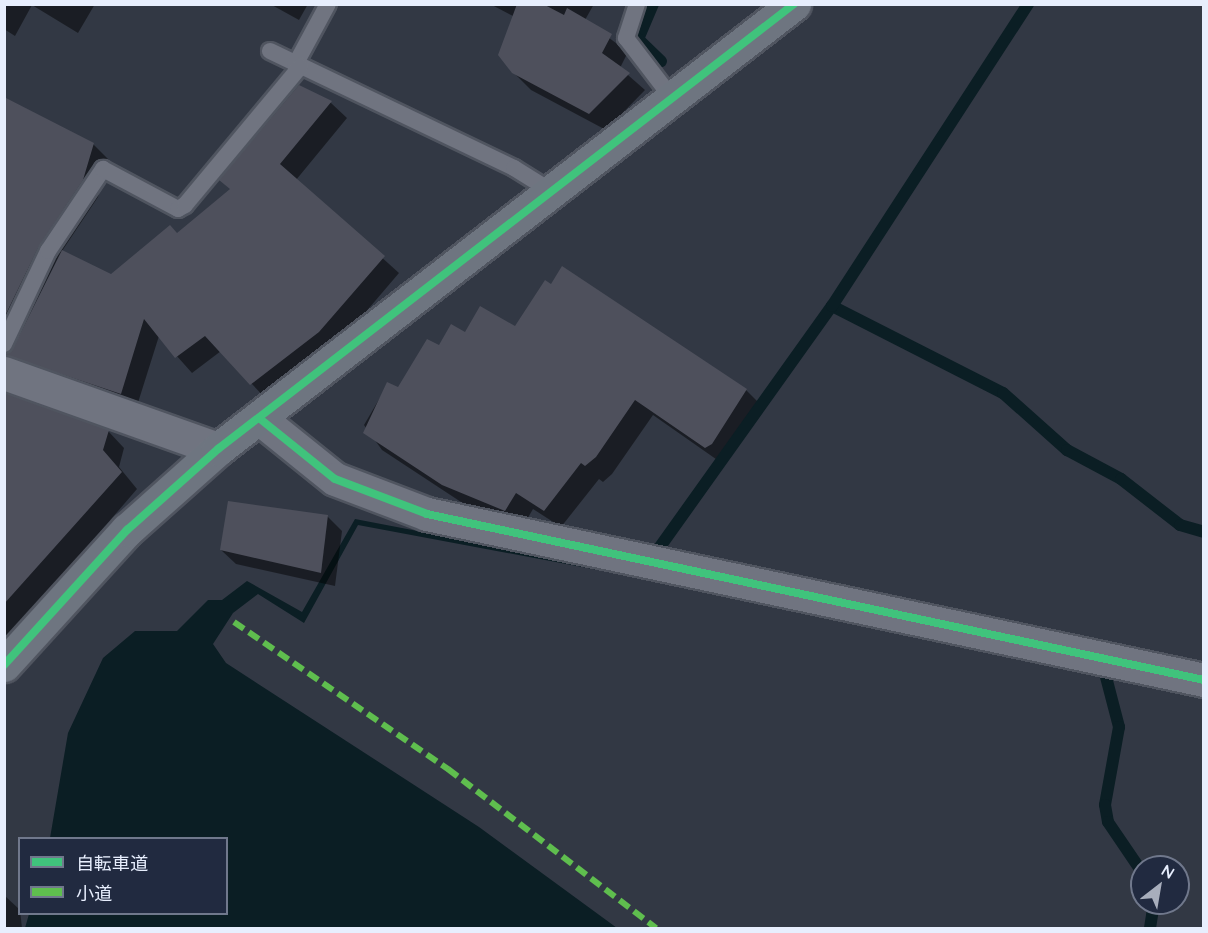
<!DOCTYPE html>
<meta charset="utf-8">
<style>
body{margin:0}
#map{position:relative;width:1208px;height:933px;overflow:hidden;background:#323844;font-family:Quicksand,"Noto Sans JP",sans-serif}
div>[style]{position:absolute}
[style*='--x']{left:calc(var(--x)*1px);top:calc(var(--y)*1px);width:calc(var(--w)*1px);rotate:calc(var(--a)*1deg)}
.water>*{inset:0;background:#0b1e24}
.shadow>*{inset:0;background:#0007}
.stream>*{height:12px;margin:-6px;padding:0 6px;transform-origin:6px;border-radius:6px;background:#0b1e24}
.building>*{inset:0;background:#4e505c}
.roads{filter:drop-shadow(2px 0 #505560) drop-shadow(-2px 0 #505560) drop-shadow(0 2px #505560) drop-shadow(0 -2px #505560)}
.lane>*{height:16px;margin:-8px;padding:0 8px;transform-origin:8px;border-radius:8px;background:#707480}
.street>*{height:33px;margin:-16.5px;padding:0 16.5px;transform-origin:16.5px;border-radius:16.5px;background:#707480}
.secondary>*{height:33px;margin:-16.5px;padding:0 16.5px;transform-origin:16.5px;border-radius:16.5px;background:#6e7580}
.quiet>*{height:6px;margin-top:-3px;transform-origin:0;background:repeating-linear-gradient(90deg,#5fbe4e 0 12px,transparent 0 18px)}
.cycleway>*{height:8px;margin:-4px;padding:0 4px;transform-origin:4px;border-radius:4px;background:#40c37c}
span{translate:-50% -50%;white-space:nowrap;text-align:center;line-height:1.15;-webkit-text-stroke:5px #212a40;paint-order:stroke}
.frame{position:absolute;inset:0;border:6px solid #e7eefd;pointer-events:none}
.legend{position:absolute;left:18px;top:837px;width:210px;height:78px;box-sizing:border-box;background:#212a40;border:2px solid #70788c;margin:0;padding:8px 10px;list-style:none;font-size:18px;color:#e7eefd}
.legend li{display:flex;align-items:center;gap:12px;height:30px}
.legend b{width:30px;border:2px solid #70788c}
.north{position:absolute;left:1130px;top:855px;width:60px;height:60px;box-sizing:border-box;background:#212a40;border:2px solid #70788c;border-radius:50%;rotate:31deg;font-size:16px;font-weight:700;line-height:24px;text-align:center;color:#e7eefd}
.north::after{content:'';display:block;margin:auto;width:21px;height:27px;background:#a8aebc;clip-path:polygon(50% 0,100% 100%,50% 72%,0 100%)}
</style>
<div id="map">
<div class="water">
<i style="clip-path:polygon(355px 519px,636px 573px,641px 578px,358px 525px,304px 623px,258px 594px,233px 613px,213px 644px,226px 663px,479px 827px,617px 928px,25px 928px,29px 914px,226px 914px,226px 838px,50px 838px,68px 733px,103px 658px,135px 631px,177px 631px,208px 600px,222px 600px,247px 581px,302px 612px)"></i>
</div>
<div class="shadow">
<i style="clip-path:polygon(4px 4px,95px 4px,78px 33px,32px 5px,15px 36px,4px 29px)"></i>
<i style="clip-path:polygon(270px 4px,308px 4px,299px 20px)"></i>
<i style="clip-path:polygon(490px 4px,594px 4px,585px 20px,628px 52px,620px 68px,645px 90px,606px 130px,531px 90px,513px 72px,513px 16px)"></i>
<i style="clip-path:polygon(299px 86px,331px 103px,347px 118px,296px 180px,399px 273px,335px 348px,267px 400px,221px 351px,192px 373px,159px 336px,136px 409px,4px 383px,4px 122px,93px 144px,109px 160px,98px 197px,62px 251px,111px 276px,177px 235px,231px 190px)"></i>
<i style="clip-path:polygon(515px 328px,746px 390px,763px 407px,723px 464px,653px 415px,612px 474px,603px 482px,599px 479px,561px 527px,533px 509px,522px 528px,461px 502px,382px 450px,364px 425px,388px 384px,398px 389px,439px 347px,465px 334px)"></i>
<i style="clip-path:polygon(4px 395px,109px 432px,124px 448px,119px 467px,137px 489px,50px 590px,54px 594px,4px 641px)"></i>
<i style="clip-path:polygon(327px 516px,342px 531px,335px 586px,236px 564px,221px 550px)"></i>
<i style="clip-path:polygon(4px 895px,20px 910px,22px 928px,4px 928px)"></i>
</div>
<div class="stream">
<i style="--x:653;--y:4;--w:38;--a:113"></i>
<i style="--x:638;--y:39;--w:32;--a:44"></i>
<i style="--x:832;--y:306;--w:192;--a:27"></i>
<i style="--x:1003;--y:393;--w:86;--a:41.7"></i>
<i style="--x:1067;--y:450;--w:61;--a:28.2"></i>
<i style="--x:1121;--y:479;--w:75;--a:37.9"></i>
<i style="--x:1180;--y:525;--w:25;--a:16"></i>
<i style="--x:652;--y:558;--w:310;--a:-54.5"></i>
<i style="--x:832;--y:306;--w:360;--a:-57"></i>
<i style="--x:1106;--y:677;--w:52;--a:75.4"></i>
<i style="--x:1119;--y:727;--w:79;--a:100.2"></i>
<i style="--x:1105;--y:805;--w:17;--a:80"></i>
<i style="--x:1108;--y:822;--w:60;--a:55.8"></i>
<i style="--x:1150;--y:928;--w:25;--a:-81"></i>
</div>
<div class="building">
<i style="clip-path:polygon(517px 4px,543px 4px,564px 15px,567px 8px,612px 34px,602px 53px,630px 73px,589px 114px,512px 73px,498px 55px)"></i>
<i style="clip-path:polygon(299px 85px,332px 101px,280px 164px,385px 256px,319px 332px,250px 385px,205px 336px,175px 358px,144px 319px,121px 394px,4px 355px,13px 348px,62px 250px,111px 274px,170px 225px,177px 233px,230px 189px,219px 180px)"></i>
<i style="clip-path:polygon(4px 97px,94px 143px,83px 180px,39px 246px,4px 318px)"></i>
<i style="clip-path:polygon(562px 266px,747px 389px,712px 444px,705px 448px,635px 400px,596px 457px,585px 466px,581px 463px,544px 511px,516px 493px,505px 511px,442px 485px,363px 433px,387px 382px,398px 387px,427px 339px,439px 345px,451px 324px,465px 332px,480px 306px,515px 326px,545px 280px,551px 284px)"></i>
<i style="clip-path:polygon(4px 393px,109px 430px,103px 450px,122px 472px,4px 604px)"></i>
<i style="clip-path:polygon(228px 501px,328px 515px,321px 573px,220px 550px)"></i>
</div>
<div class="roads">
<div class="lane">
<i style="--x:637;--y:4;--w:36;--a:108"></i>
<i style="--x:626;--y:38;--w:76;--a:52.5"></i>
<i style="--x:270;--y:51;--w:271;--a:25.6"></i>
<i style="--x:514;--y:168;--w:44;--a:31.9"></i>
<i style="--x:295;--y:65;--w:69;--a:-61.6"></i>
<i style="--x:4;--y:344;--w:103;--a:-64.7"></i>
<i style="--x:48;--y:251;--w:99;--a:-56.1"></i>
<i style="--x:103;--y:169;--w:85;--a:28.1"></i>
<i style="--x:178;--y:209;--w:8;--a:-30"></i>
<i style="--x:185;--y:205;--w:180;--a:-50.2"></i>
</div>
<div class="street">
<i style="--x:4;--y:373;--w:227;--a:19.6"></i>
<i style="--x:259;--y:418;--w:97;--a:38.8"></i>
<i style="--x:335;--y:479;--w:98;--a:20.8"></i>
<i style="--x:427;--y:514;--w:795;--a:12.06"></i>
</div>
<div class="secondary">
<i style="--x:4;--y:665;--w:183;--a:-47.7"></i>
<i style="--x:127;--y:530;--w:122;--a:-41.7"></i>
<i style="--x:218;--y:449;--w:728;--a:-37.69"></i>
</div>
</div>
<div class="quiet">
<i style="--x:234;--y:622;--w:260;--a:34.5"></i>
<i style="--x:448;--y:769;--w:262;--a:37.4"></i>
</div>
<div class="cycleway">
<i style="--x:259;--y:418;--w:97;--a:38.8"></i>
<i style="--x:335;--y:479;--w:98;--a:20.8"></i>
<i style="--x:427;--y:514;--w:795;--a:12.06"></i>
<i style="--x:4;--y:665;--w:183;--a:-47.7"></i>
<i style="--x:127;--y:530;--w:122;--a:-41.7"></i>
<i style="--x:218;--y:449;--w:728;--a:-37.69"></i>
</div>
<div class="frame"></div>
<ul class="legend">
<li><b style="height:8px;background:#40c37c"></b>自転車道</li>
<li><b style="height:8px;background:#5fbe4e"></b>小道</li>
</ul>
<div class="north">N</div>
</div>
